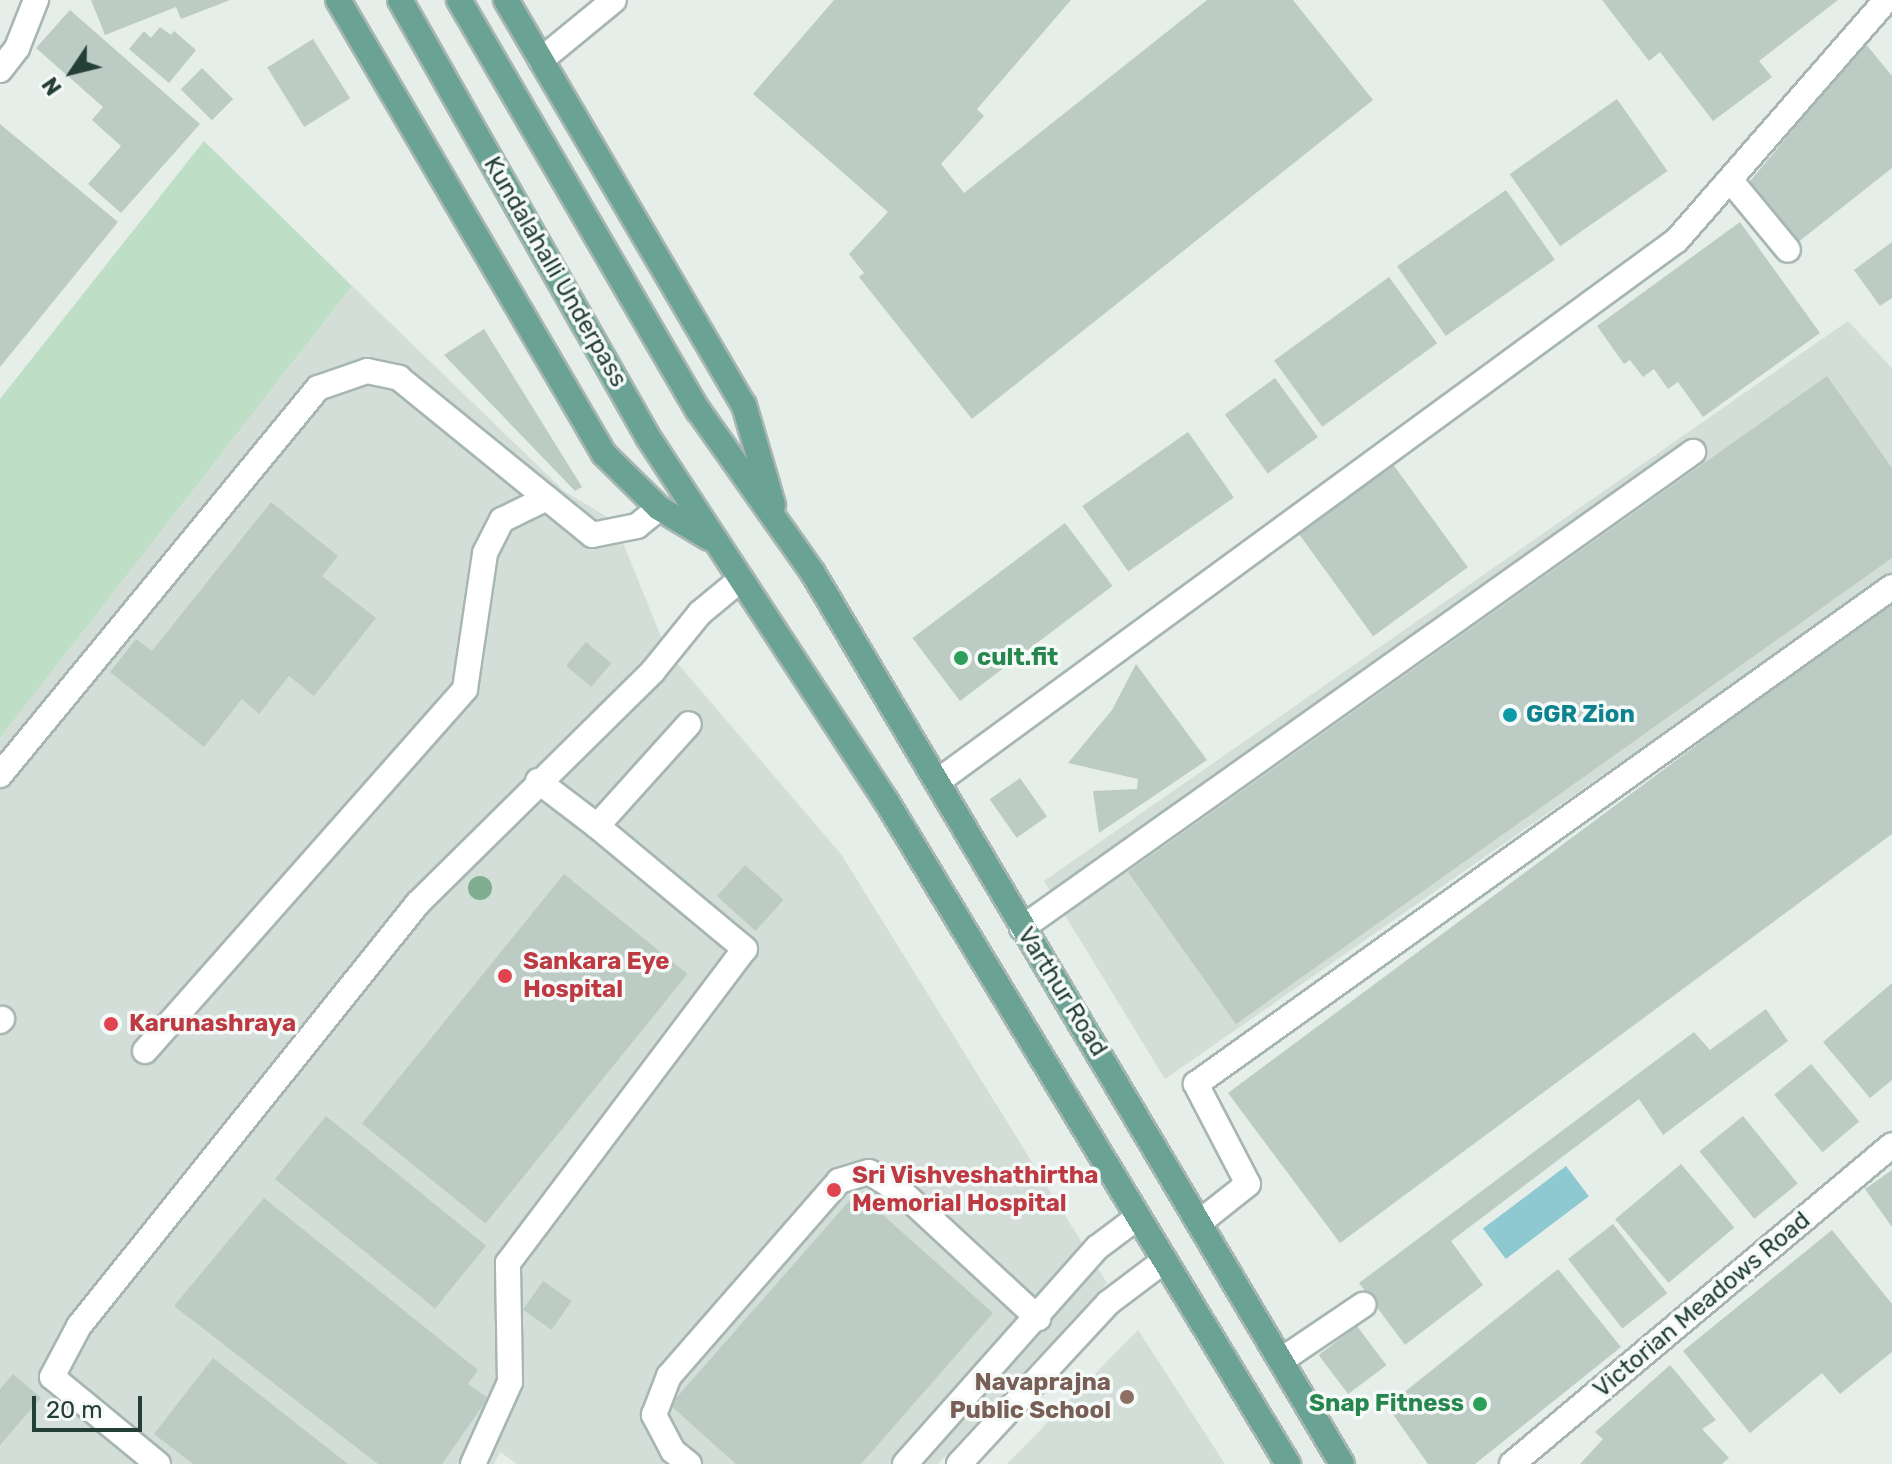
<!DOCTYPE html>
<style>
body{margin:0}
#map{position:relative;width:1892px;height:1464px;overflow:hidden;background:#e5eee9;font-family:Rubik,sans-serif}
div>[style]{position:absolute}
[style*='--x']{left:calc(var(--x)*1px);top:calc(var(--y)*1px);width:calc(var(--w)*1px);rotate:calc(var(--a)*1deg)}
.built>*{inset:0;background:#d3ded8}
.green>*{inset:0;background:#bedec6}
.water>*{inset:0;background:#8ec8d1;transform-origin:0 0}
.building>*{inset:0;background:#bdcbc5;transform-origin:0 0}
.roads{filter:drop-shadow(2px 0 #a7b6b0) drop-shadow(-2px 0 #a7b6b0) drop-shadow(0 2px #a7b6b0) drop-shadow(0 -2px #a7b6b0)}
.minor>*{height:24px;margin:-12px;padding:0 12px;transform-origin:12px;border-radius:12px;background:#fff}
.major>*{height:24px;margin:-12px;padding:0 12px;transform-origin:12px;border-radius:12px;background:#6aa293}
.trees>*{width:24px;height:24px;margin:-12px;border-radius:50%;background:#80ac91}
.dots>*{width:22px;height:22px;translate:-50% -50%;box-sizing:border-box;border:4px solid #f5faf8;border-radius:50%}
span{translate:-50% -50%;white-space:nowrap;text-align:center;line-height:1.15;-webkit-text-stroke:7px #f5faf8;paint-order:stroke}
.street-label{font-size:24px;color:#243f37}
.leisure-label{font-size:24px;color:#27864d;font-weight:700}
.left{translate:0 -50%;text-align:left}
.right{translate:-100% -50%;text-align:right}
.culture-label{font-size:24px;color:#0d838f;font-weight:700}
.health-label{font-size:24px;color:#be3a42;font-weight:700}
.education-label{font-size:24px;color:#785e54;font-weight:700}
.north{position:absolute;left:32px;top:32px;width:80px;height:80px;-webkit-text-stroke:6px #f5faf8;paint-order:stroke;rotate:235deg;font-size:22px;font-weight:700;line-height:32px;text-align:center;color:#243f37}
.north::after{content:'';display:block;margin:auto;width:28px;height:36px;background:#243f37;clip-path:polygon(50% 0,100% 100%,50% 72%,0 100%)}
.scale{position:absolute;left:32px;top:1396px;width:110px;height:36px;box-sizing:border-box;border:4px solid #243f37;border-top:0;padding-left:10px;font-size:24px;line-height:28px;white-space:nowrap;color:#243f37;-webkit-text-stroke:6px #f5faf8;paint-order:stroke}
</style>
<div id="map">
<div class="built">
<i style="clip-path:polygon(352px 286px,564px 491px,614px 521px,667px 651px,841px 854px,1107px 1283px,938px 1464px,517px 1464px,500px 1452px,494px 1464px,0 1464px,0 738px)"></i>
<i style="clip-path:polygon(1848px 321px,1892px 368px,1892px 574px,1165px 1079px,1044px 881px)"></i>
<i style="clip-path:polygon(1138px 1330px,1225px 1464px,1007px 1464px)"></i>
</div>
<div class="green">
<i style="clip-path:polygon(204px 141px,352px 286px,0 738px,0 399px)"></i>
</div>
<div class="water">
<i style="left:1566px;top:1166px;width:38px;height:104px;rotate:53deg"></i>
</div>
<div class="building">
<i style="clip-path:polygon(91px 0,230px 0,181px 19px,176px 7px,105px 35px)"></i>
<i style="clip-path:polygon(834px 0,1071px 0,977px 109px,984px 116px,941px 164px,964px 193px,1207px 0,1293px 0,1373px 100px,972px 419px,859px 277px,864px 273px,849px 254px,888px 212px,753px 94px)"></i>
<i style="clip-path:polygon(1602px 0,1838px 0,1759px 61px,1772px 77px,1713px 121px,1660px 52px,1649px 61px)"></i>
<i style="clip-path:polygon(70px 10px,200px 124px,121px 213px,88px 184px,121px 146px,92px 120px,103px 107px,36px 48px)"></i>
<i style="clip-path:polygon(160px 27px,171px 35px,174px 31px,196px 50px,169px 83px,129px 49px,144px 31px,151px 38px)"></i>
<i style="left:313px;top:39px;width:70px;height:54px;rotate:58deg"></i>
<i style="clip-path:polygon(1865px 43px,1892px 76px,1892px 168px,1797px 243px,1746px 186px)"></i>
<i style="left:202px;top:68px;width:44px;height:30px;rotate:45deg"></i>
<i style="left:1617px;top:99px;width:88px;height:131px;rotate:55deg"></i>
<i style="clip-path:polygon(0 124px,118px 222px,0 367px)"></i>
<i style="left:1506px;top:190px;width:85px;height:133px;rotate:55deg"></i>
<i style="clip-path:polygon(1740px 222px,1820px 333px,1703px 417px,1678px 382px,1668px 389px,1654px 369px,1643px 377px,1630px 360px,1624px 364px,1597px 326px)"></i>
<i style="clip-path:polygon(1892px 242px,1892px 298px,1880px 306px,1854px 270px)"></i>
<i style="left:1389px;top:277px;width:82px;height:142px;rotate:54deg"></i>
<i style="clip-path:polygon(484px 329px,582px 487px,575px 491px,444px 355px)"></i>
<i style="clip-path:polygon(1827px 376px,1892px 468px,1892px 558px,1236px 1024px,1128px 872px)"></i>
<i style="left:1275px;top:378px;width:73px;height:62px;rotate:54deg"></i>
<i style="left:1188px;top:432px;width:80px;height:129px;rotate:55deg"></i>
<i style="left:1392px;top:463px;width:129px;height:117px;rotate:54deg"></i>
<i style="clip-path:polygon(271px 502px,338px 556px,322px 576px,376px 618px,314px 696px,289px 676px,259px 714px,242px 699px,204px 747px,110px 672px,136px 639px,152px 651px)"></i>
<i style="left:1065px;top:523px;width:79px;height:191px;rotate:53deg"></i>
<i style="clip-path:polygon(1892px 600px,1892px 834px,1340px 1243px,1228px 1093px)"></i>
<i style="left:586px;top:642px;width:33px;height:31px;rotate:40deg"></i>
<i style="clip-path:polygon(1136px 664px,1207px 760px,1099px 833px,1093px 791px,1137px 789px,1138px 779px,1068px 763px,1112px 710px)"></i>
<i style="left:1020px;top:778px;width:47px;height:37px;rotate:55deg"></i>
<i style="left:745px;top:865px;width:52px;height:42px;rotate:42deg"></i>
<i style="left:564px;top:874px;width:159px;height:321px;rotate:39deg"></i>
<i style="clip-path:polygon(1892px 983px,1892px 1080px,1870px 1098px,1823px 1042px)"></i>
<i style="clip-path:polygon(1766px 1009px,1788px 1041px,1663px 1135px,1639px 1099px,1451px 1241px,1483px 1285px,1405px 1345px,1359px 1283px,1694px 1032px,1710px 1050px)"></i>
<i style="left:1811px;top:1064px;width:75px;height:48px;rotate:50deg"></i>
<i style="left:326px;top:1116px;width:206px;height:81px;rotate:39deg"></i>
<i style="left:1743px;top:1116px;width:87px;height:56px;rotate:51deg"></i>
<i style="left:1681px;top:1164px;width:83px;height:86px;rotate:50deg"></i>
<i style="clip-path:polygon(1892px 1170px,1892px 1227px,1865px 1189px)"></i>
<i style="clip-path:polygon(857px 1192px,993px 1313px,861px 1464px,736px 1464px,670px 1405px)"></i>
<i style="clip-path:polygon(264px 1198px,478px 1370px,468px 1384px,488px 1398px,442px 1464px,378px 1464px,174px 1306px)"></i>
<i style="left:1613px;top:1224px;width:88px;height:57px;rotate:52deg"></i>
<i style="clip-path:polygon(1832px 1230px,1892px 1304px,1892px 1352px,1840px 1394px,1822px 1373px,1750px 1433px,1683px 1351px)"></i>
<i style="clip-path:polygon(1558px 1269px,1621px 1347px,1475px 1464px,1428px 1464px,1387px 1406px)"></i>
<i style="left:543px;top:1281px;width:35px;height:35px;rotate:35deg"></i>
<i style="left:1357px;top:1326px;width:49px;height:48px;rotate:53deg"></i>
<i style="clip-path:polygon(213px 1358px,348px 1464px,193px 1464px,154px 1434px)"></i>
<i style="clip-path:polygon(1670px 1365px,1716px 1420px,1702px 1429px,1729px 1458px,1722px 1464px,1580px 1464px,1603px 1439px,1595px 1432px)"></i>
<i style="clip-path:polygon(13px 1374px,41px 1398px,0 1445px,0 1389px)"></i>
</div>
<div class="roads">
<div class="minor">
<i style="--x:541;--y:60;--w:94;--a:-39.4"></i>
<i style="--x:0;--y:70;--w:28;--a:-52"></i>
<i style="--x:17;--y:48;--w:52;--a:-68.4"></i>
<i style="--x:1731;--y:181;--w:89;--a:50.4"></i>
<i style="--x:0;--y:775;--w:501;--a:-50.59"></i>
<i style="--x:318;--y:388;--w:52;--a:-19.1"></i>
<i style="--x:367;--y:371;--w:33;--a:12"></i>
<i style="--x:399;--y:378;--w:249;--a:39.1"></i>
<i style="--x:592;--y:535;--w:46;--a:-11.3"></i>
<i style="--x:637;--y:526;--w:28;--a:-39"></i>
<i style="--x:538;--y:781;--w:74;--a:37.3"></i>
<i style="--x:597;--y:826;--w:137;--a:-48"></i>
<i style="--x:937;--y:782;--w:917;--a:-36.22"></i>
<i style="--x:1677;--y:240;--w:318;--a:-48.9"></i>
<i style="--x:1022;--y:928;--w:823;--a:-35.35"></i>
<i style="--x:0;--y:1021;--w:3;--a:-45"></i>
<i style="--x:145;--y:1051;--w:483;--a:-48.5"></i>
<i style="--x:465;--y:689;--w:137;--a:-81.6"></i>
<i style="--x:485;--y:553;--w:37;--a:-63"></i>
<i style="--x:502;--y:520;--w:50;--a:-26.1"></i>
<i style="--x:1200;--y:1222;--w:61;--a:-38.4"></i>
<i style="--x:1248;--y:1184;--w:113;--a:-117.5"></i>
<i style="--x:1196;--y:1084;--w:855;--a:-35.53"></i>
<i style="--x:1283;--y:1359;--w:97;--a:-34"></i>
<i style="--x:158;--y:1464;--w:137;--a:-140.6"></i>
<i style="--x:52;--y:1377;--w:58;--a:-62.1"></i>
<i style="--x:79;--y:1326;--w:542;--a:-51.29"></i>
<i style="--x:418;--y:903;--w:330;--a:-44.6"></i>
<i style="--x:653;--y:671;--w:75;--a:-51"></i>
<i style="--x:700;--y:613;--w:53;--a:-39.7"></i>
<i style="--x:473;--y:1464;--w:90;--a:-65.7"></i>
<i style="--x:510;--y:1382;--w:119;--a:-91"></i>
<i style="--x:508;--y:1263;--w:393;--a:-53"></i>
<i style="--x:745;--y:949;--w:192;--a:-140.3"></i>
<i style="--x:689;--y:1464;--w:21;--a:-141"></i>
<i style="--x:673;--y:1451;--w:41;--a:-117.8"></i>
<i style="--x:654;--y:1415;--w:42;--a:-69"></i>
<i style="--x:669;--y:1376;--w:259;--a:-48.9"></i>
<i style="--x:839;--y:1181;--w:31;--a:-17"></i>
<i style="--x:869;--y:1172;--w:41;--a:32.2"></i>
<i style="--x:904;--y:1194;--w:183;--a:42.8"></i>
<i style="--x:905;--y:1464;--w:290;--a:-48.4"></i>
<i style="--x:1098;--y:1247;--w:50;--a:-36.9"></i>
<i style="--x:959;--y:1464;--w:219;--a:-47.2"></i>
<i style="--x:1108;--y:1303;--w:71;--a:-37"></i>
<i style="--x:1512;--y:1464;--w:496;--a:-40"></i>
</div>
<div class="major">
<i style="--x:338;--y:0;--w:526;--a:59.63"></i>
<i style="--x:604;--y:454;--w:77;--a:44.5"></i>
<i style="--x:659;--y:508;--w:58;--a:31"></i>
<i style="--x:400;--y:0;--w:502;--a:60.42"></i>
<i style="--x:648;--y:437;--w:433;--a:56.8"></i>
<i style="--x:885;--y:799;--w:778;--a:58.78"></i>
<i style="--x:459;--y:0;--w:475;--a:59.8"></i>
<i style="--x:698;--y:410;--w:199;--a:54.8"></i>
<i style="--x:813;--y:573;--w:1036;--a:59.3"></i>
<i style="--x:506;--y:0;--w:470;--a:59.6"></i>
<i style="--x:744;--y:405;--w:104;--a:73.8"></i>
</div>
</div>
<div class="trees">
<i style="left:480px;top:888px"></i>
</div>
<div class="dots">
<i style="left:961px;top:658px;background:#2e9e5b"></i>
<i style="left:1510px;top:715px;background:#0f9aa8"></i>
<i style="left:505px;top:976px;background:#e0444e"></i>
<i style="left:111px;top:1024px;background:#e0444e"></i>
<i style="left:834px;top:1190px;background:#e0444e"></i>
<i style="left:1127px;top:1397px;background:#8d6e63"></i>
<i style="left:1480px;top:1404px;background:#2e9e5b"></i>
</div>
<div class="street-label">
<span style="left:555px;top:272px;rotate:60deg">Kundalahalli Underpass</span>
<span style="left:1062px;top:992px;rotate:58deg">Varthur Road</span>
<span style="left:1702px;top:1305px;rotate:-40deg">Victorian Meadows Road</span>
</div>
<div class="leisure-label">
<span class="left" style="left:977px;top:658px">cult.fit</span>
<span class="right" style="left:1464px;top:1404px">Snap Fitness</span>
</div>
<div class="culture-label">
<span class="left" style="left:1526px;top:715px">GGR Zion</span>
</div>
<div class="health-label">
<span class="left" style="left:523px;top:976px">Sankara Eye<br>Hospital</span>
<span class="left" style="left:129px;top:1024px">Karunashraya</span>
<span class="left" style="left:852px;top:1190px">Sri Vishveshathirtha<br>Memorial Hospital</span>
</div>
<div class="education-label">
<span class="right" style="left:1111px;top:1397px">Navaprajna<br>Public School</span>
</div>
<div class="north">N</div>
<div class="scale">20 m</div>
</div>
